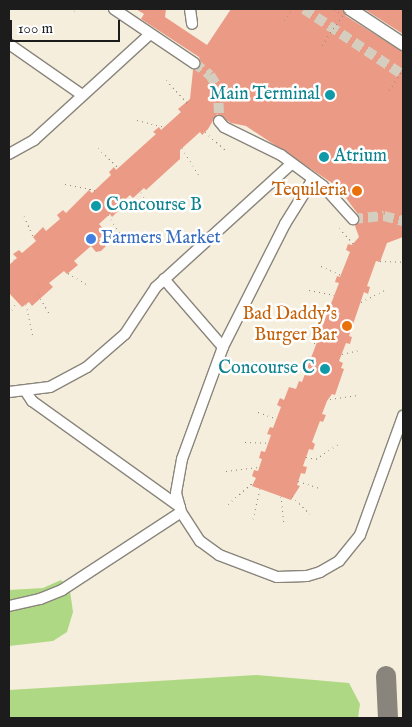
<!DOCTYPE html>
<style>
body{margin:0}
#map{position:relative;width:412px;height:727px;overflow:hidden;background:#f6eedc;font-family:"IM FELL English",serif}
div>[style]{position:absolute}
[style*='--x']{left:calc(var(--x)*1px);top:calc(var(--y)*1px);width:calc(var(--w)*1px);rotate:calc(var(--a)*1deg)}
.green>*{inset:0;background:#aed883}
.taxiway>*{height:20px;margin:-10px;padding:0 10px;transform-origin:10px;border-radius:10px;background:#89857c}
.building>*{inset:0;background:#eb9b85}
.minor-tunnel>*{height:10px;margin-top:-5px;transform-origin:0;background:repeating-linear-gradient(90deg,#d5cebf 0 10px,transparent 0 15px)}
.path>*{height:1px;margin-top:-0.5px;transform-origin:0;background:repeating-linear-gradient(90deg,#89857c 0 1px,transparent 0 5px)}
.roads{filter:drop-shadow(1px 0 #89857c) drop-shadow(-1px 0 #89857c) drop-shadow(0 1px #89857c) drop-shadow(0 -1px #89857c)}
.minor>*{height:10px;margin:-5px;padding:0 5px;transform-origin:5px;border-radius:5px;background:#fff}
.major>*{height:12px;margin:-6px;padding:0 6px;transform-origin:6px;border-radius:6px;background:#fff}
.path-bridge>*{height:1px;margin-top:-0.5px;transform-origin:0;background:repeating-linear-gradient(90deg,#89857c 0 1px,transparent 0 5px)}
.dots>*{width:14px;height:14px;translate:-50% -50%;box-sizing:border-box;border:2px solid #fff;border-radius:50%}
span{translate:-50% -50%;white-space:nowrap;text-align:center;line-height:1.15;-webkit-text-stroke:5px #fff;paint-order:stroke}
.culture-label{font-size:18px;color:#0d838f}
.right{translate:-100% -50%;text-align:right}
.left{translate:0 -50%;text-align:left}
.food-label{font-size:18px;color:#c56008}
.shop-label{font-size:18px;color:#366cbe}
.frame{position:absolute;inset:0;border:10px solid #1c1c1c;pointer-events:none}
.scale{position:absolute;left:10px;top:20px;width:110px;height:22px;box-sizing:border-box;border:2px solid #1c1c1c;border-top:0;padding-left:6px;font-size:15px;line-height:18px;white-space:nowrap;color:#1c1c1c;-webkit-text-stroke:4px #fff;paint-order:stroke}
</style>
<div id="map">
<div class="green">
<i style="clip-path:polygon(61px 580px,64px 583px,41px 594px,9px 602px,9px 590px,43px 588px)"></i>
<i style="clip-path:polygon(70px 591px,73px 612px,67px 632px,53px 641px,9px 646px,9px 611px,35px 606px)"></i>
<i style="clip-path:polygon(257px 675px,349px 683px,360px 704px,358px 718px,9px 718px,9px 690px)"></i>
</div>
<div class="taxiway">
<i style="--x:386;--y:676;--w:42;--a:87.3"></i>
</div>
<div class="building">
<i style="clip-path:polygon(136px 9px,166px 9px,165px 17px,207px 45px,231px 9px,342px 9px,346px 16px,403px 52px,403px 237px,387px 243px,380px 262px,376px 261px,367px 286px,370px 287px,368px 294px,364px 292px,349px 336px,352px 337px,350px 344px,346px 343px,339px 361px,343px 363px,341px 368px,344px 369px,335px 395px,332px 394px,327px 401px,322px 414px,326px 415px,323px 422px,320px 421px,312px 442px,315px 444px,313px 450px,309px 449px,303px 466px,307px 467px,305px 474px,301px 473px,297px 485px,300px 486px,291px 500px,252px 486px,256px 478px,252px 476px,254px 470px,258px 471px,262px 459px,259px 458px,261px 451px,265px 452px,271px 435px,267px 434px,270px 427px,273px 428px,281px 407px,277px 405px,280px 398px,284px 400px,289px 387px,296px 389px,299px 381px,302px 382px,320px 334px,316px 332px,319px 326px,322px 327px,339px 283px,335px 282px,337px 276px,340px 277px,350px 252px,346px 250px,348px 244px,352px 245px,359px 237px,355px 226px,360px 217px,338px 187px,246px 126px,231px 123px,217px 114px,208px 129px,202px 135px,200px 132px,180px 150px,180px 159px,146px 190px,144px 188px,133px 198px,130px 195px,115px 209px,118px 211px,112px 217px,110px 214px,99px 224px,106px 232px,99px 239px,106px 246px,101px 251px,96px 252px,91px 246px,74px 261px,78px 265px,67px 274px,64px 271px,49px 283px,53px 287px,32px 306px,29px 302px,22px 307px,9px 293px,9px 265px,17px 258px,13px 254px,19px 250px,22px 253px,36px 241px,33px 237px,43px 227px,46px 231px,60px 219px,57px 215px,63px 210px,66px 213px,89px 190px,92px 193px,111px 175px,109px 172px,114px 167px,116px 170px,156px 134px,153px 132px,159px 127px,161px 130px,181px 112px,178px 109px,190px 99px,193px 70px,201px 64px,199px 57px,141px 19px,144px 14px)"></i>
<i style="clip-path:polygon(364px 9px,403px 9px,403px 34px)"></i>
</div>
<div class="minor-tunnel">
<i style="--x:304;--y:9;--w:119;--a:33.7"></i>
<i style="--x:194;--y:63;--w:20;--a:37"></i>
<i style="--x:210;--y:75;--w:15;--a:58"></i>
<i style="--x:218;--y:88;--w:33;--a:88"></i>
<i style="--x:353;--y:219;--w:31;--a:-6"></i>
<i style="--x:384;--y:216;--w:20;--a:15"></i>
</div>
<div class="path">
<i style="--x:334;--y:9;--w:7;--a:34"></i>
<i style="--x:74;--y:11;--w:2;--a:-63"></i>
<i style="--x:284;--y:20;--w:14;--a:-54"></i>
<i style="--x:322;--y:45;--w:36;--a:-56"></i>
<i style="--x:166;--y:80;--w:34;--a:47"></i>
<i style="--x:389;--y:90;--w:24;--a:-55"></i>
<i style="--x:137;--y:120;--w:29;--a:14"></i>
<i style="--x:205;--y:132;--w:29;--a:41"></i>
<i style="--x:98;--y:148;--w:29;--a:44"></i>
<i style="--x:182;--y:148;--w:31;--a:58"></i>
<i style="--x:65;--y:184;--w:31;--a:11"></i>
<i style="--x:138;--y:188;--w:25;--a:56"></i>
<i style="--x:108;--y:215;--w:25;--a:56"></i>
<i style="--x:24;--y:216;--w:22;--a:66"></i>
<i style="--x:339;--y:228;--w:21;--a:47"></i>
<i style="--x:9;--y:257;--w:7;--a:27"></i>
<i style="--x:380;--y:261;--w:23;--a:2"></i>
<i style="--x:321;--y:266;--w:22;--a:24"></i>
<i style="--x:68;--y:273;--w:21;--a:31"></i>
<i style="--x:309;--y:290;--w:25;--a:11"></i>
<i style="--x:38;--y:294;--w:24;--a:60"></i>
<i style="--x:361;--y:302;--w:29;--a:-27"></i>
<i style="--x:26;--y:304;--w:34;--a:78"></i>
<i style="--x:9;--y:314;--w:14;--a:-56"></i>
<i style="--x:298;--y:331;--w:22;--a:36"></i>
<i style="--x:342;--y:354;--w:18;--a:-13"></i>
<i style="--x:286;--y:366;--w:23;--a:-5"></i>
<i style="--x:330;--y:399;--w:28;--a:-8"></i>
<i style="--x:258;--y:412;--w:20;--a:20"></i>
<i style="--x:245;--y:442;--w:23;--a:2"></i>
<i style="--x:306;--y:457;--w:10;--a:11"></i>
<i style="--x:316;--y:459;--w:29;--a:-34"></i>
<i style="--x:226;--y:471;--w:33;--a:-7"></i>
<i style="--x:298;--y:481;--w:25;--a:18"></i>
<i style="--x:281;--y:496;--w:28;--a:84"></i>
<i style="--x:292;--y:496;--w:25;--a:45"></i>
<i style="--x:228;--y:504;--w:35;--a:-41"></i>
<i style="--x:253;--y:519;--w:31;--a:-77"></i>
</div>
<div class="roads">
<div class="minor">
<i style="--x:114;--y:9;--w:97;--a:34"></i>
<i style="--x:190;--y:9;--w:15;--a:82"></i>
<i style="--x:9;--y:44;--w:89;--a:34.9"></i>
<i style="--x:219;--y:121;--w:8;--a:50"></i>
<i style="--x:224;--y:127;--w:64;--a:26.2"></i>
<i style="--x:281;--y:155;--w:52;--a:36.4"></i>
<i style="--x:323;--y:186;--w:45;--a:47.7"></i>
<i style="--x:9;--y:154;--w:29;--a:-29"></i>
<i style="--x:34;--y:140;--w:157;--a:-42.4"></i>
<i style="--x:313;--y:179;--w:53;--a:121.9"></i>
<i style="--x:285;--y:224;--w:138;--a:116.8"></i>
<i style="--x:223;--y:347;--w:119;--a:110.1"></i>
<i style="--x:182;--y:459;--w:35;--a:100"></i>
<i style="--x:176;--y:493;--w:20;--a:75"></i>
<i style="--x:181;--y:512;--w:35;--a:57"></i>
<i style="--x:200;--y:541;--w:24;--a:36"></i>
<i style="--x:219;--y:555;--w:62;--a:20.8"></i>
<i style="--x:277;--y:577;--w:30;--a:-2"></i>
<i style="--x:307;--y:576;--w:14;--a:-17"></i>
<i style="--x:320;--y:572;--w:22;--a:-30"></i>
<i style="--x:339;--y:561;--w:33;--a:-51"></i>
<i style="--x:360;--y:535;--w:127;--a:-70.1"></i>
<i style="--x:164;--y:279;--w:90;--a:49.1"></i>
<i style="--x:9;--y:392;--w:41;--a:-7"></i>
<i style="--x:50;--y:387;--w:42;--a:-28.4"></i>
<i style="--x:87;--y:367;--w:50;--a:-41"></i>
<i style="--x:125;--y:334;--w:56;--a:-56.6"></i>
<i style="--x:156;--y:287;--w:183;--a:-42.3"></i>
<i style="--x:26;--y:392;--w:11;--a:56"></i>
<i style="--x:32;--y:401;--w:182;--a:35.6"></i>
<i style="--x:9;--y:606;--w:32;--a:-13"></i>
<i style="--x:40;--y:599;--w:24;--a:-22"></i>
<i style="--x:62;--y:590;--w:142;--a:-33.2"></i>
</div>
<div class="major">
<i style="--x:350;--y:9;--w:64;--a:33.4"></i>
</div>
</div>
<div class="path-bridge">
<i style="--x:322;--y:45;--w:44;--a:-55.2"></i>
<i style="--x:389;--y:90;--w:24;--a:-55"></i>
</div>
<div class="dots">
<i style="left:330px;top:95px;background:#0f9aa8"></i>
<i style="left:324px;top:157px;background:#0f9aa8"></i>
<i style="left:357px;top:191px;background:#e8710a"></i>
<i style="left:96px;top:206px;background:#0f9aa8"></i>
<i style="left:91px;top:239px;background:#3f7fe0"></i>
<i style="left:347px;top:326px;background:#e8710a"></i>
<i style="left:325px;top:369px;background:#0f9aa8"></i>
</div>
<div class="culture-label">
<span class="right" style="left:320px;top:95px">Main Terminal</span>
<span class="left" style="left:334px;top:157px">Atrium</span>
<span class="left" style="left:106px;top:206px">Concourse B</span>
<span class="right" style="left:315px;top:369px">Concourse C</span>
</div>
<div class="food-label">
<span class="right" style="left:347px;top:191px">Tequileria</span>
<span class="right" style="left:337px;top:326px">Bad Daddy's<br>Burger Bar</span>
</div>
<div class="shop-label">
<span class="left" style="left:101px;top:239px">Farmers Market</span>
</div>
<div class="frame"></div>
<div class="scale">100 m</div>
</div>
